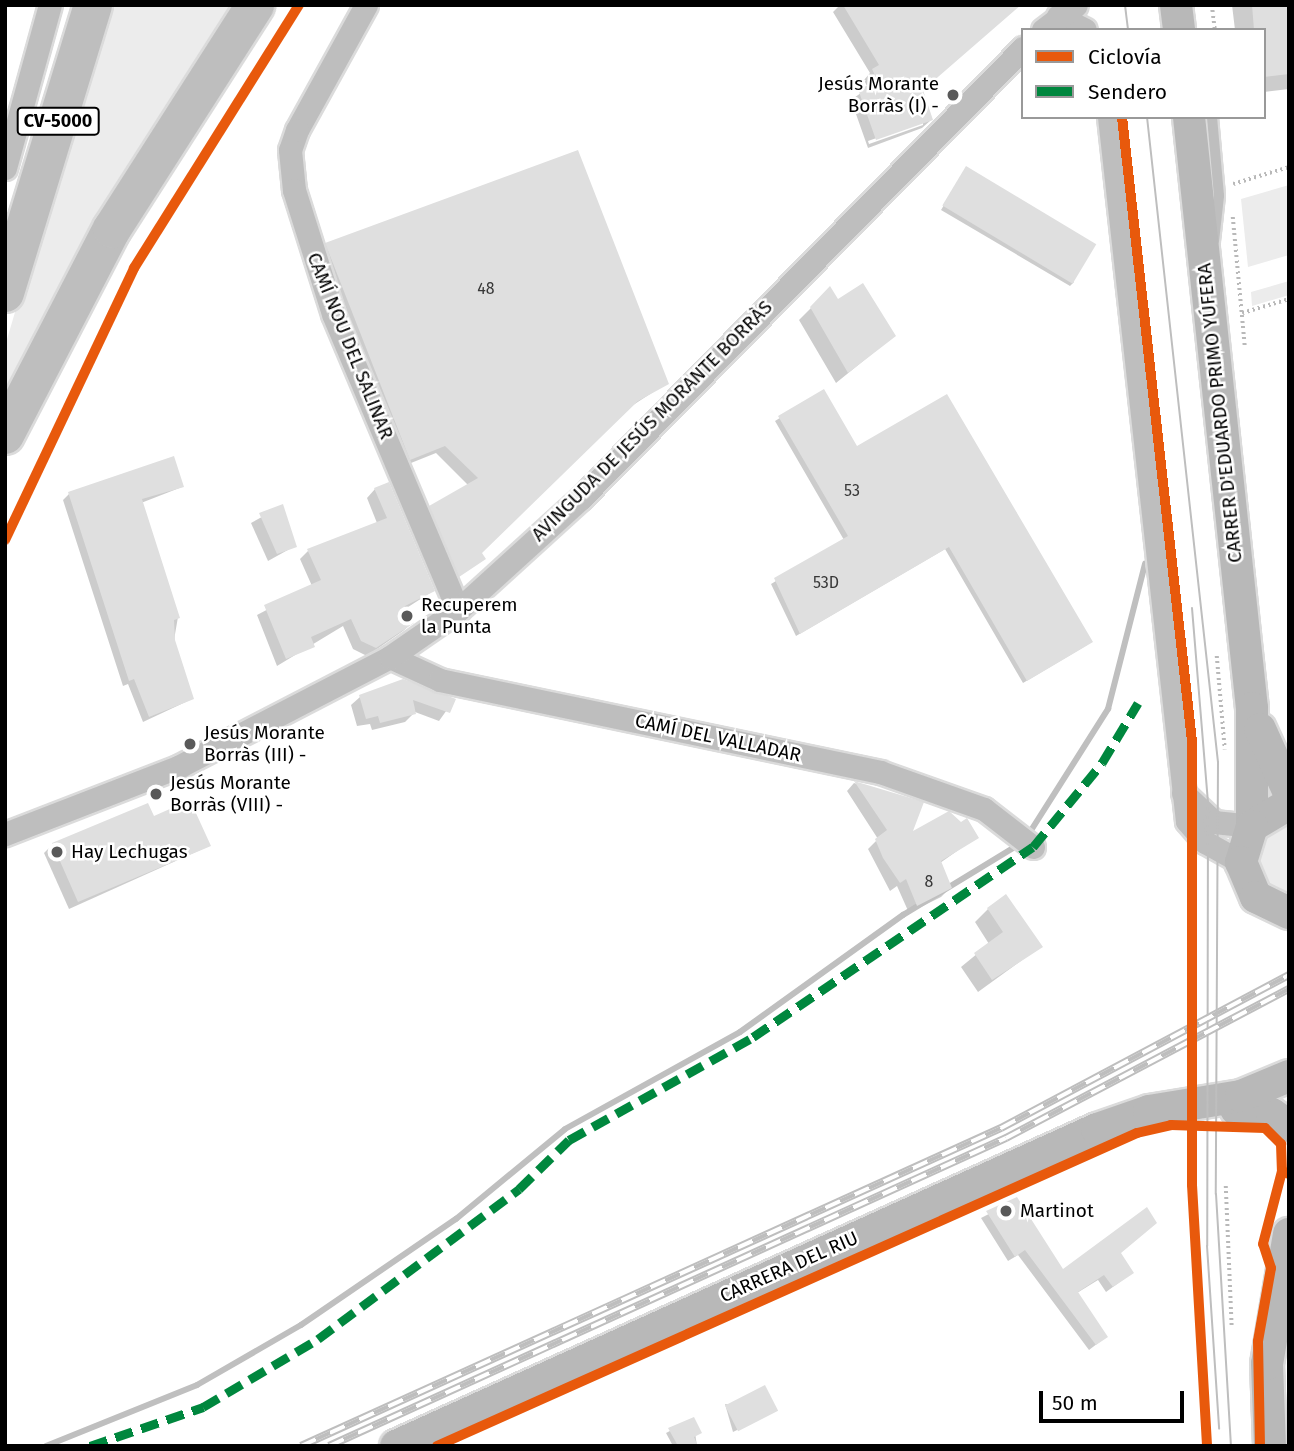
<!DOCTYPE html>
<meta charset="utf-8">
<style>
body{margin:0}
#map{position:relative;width:1294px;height:1451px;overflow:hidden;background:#fff;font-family:"Fira Sans",sans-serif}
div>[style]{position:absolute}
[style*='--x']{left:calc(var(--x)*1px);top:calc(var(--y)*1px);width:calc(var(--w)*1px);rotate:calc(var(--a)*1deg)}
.green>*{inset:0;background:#ececec}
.shadow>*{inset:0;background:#0003}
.stream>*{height:6px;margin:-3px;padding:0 3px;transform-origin:3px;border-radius:3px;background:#bfbfbf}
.building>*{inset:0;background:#dfdfdf;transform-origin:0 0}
.path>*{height:3.5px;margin-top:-1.75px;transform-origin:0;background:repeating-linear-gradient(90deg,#b9b9b9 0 2px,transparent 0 5.5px)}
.roads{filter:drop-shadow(2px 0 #dbdbdb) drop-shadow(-2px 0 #dbdbdb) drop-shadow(0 2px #dbdbdb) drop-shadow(0 -2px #dbdbdb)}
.lane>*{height:10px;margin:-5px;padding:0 5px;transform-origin:5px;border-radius:5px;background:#bebebe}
.street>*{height:23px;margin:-11.5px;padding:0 11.5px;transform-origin:11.5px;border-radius:11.5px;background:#bebebe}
.secondary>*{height:32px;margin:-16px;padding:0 16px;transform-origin:16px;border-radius:16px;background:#b8b8b8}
.highway>*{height:38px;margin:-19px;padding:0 19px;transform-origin:19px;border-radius:19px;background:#bebebe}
.tram>*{height:2px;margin:-1px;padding:0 1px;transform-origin:1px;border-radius:1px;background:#bebebe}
.rail>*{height:8px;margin-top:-4px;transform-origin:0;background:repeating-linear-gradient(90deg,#fff 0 16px,#bebebe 0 32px);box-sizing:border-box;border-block:2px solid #bebebe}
.quiet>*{height:9px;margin-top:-4.5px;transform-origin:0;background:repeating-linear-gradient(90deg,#00873e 0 18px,transparent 0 27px)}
.cycleway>*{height:10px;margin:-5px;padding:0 5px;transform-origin:5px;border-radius:5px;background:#e8590c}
.dots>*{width:19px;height:19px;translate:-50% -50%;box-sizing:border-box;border:4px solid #fff;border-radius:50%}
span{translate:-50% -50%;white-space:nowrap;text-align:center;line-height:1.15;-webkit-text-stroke:5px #fff;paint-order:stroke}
.number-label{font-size:16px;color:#383838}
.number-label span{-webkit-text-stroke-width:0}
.shield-label span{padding:2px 5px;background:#fff;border:2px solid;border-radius:5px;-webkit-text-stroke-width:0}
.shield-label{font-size:18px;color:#000;font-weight:700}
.poi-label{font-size:19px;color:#000}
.right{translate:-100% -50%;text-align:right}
.left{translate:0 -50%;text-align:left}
.street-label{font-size:19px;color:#000}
.frame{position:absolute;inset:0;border:7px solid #000;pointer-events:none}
.legend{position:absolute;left:1021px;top:28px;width:245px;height:91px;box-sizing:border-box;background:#fff;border:2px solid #999;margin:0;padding:9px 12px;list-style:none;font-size:21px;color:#000}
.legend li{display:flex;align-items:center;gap:14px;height:35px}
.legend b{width:35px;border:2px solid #999}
.scale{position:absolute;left:1039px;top:1391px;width:145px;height:32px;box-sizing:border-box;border:4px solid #000;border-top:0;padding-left:9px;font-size:21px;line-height:24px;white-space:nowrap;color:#000;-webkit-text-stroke:5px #fff;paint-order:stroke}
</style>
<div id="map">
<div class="green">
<i style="clip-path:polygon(106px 5px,236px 5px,63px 282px,5px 396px,5px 346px)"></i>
<i style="clip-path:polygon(1289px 185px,1289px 255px,1248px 267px,1241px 199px)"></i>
<i style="clip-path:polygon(1289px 281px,1289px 295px,1252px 306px,1251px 292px)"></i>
<i style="clip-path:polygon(1289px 819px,1289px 896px,1265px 882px,1257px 858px,1264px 834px)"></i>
</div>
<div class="shadow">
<i style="clip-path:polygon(evenodd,840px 5px,986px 5px,921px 90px,931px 120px,922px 128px,868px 148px,851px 100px,868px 88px,864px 80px,870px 73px,833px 12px,840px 5px,923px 122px,923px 125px,869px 144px,868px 141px,923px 122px)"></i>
<i style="clip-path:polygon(1232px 5px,1289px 5px,1289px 89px,1264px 92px,1264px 30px,1235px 30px)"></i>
<i style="clip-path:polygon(966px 168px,1074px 282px,1070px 286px,941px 210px)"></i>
<i style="clip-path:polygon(326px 244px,667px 383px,627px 409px,450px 583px,422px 516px,469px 486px,436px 453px,401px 467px,318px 252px)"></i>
<i style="clip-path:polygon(830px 289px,837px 302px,894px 336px,836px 383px,799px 320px)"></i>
<i style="clip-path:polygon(823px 391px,857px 448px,1087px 645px,1023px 683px,945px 549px,796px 636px,771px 584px,844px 540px,775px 421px)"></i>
<i style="clip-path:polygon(182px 487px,141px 503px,178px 617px,174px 640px,192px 699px,143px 722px,128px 684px,123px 686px,63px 500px,69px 494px)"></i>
<i style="clip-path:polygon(375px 489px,433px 591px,405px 609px,412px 623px,403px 631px,367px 656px,353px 649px,343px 626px,277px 666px,257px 615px,312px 586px,300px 559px,308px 551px,377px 523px,367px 498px)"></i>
<i style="clip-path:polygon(282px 506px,295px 546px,268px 561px,251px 523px)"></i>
<i style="clip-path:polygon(360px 697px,454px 700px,439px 721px,415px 712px,405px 722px,372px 730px,370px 724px,357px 726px,351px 705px)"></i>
<i style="clip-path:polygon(854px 783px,922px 804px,910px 835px,977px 837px,940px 863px,950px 888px,941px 897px,909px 913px,897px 886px,890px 891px,868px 849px,878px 839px,847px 791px)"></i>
<i style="clip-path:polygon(53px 844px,209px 846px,69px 909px,44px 853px)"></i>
<i style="clip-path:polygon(988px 909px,1040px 947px,978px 992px,961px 967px,989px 944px,975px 922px)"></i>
<i style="clip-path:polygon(1016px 1200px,1062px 1271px,1119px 1253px,1132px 1273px,1106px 1292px,1098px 1280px,1077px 1293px,1106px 1337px,1089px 1350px,1018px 1255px,1008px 1261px,981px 1218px)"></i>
<i style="clip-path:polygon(725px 1404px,776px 1411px,733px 1432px)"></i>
<i style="clip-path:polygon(693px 1419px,697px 1446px,673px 1446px,666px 1433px)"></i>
</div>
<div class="stream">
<i style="--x:1030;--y:832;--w:146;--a:-57.6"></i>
<i style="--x:1108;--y:709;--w:150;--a:-75.7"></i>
<i style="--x:46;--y:1446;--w:163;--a:-22"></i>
<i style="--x:197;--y:1385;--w:120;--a:-30"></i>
<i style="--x:301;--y:1325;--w:188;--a:-34.4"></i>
<i style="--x:456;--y:1219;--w:141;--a:-39.5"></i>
<i style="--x:565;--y:1129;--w:200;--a:-29"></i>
<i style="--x:740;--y:1032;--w:201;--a:-35.7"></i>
<i style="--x:903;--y:915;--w:135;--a:-31.3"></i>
</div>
<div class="building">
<i style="clip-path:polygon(843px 5px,1021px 5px,923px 90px,933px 120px,876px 140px,858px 89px,878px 82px,872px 69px,879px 65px)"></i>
<i style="clip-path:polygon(1252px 5px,1289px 5px,1289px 74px,1264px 77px,1264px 30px,1254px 30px)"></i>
<i style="clip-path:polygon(578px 150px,669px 384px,638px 401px,482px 553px,486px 559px,459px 577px,429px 506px,478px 478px,445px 446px,410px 460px,325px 243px)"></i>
<i style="left:966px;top:166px;width:152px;height:46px;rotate:31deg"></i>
<i style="clip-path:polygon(863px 283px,896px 336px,848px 373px,810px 307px,830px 286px,838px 299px)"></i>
<i style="clip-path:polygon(824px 389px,857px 446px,947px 394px,1093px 642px,1027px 681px,949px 547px,800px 634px,774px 578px,848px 536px,778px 416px)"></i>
<i style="clip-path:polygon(174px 456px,184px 487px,142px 499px,180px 618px,174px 620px,175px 640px,194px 699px,149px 717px,134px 679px,129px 681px,68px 492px)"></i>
<i style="clip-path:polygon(389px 482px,435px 591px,405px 606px,414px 623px,376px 648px,361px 641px,351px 619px,311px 637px,315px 647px,286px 659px,264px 605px,321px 580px,307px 549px,387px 518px,374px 488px)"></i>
<i style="clip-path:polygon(283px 504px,297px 547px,277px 554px,259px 513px)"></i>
<i style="clip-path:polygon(403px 679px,456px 699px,450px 713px,413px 700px,416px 714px,380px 723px,378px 716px,366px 719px,359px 695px)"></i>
<i style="clip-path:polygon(854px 781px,924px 802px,913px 831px,949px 811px,961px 822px,967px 818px,979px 838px,941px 861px,952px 888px,917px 906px,906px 879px,900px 883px,883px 858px,875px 839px,887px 830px)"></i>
<i style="clip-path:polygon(190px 800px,211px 846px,78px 902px,52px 843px,148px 803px,154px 816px)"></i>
<i style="clip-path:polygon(1006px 894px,1043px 947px,992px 980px,974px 953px,1003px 932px,987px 908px)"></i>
<i style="clip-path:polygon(1017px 1197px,1063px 1269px,1147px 1207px,1157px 1223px,1121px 1253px,1134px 1273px,1113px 1287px,1104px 1275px,1078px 1292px,1108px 1337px,1096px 1345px,1025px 1250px,1015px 1257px,986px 1211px)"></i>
<i style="left:765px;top:1385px;width:29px;height:45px;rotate:63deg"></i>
<i style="clip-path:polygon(694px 1417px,702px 1433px,694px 1437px,698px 1446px,678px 1446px,668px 1428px)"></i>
</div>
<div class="path">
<i style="--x:1212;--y:5;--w:25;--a:83"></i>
<i style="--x:1233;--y:184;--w:59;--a:-16.9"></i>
<i style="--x:1233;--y:217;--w:130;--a:84.7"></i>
<i style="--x:1242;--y:313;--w:49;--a:-16.6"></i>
<i style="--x:1217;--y:656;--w:94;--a:85.1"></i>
<i style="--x:1226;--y:1186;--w:141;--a:87.6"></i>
</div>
<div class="roads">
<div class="lane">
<i style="--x:1212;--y:117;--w:79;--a:84.9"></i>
<i style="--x:1219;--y:196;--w:45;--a:96.3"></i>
</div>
<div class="street">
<i style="--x:366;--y:5;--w:143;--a:118.9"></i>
<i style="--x:297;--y:130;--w:21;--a:109"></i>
<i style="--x:290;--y:150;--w:40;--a:84.3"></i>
<i style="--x:294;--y:190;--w:130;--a:72.5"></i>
<i style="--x:333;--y:314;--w:321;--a:67.1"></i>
<i style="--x:1058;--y:16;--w:30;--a:27"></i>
<i style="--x:1043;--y:30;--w:41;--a:-37.1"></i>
<i style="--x:1109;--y:117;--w:708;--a:83.68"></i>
<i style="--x:1187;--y:821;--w:28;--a:49"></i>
<i style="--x:1205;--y:842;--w:41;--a:29.1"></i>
<i style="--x:5;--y:168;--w:169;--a:-74.6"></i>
<i style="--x:390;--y:657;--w:55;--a:24.7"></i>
<i style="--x:440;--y:680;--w:450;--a:11.8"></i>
<i style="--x:880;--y:772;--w:110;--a:19.6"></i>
<i style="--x:984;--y:809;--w:62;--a:37.8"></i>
<i style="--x:1183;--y:793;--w:42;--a:43.1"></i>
<i style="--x:1214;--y:822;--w:38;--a:6"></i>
<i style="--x:5;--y:834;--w:188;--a:-21.2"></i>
<i style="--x:180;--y:766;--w:237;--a:-27.4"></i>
<i style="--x:390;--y:657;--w:83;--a:-34.7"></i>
<i style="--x:458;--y:610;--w:166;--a:-42.3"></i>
<i style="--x:581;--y:498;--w:631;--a:-45.51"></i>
</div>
<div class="secondary">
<i style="--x:1176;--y:5;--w:25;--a:83"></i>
<i style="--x:1189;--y:117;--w:594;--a:83.92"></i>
<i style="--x:1252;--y:708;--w:116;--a:90"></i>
<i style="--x:1260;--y:729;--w:70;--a:65.6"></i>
<i style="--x:1289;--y:804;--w:43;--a:149.3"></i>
<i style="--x:1252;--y:826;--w:38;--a:107"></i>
<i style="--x:1241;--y:862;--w:38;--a:67"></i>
<i style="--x:1256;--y:897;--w:37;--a:26"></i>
<i style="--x:1236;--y:1109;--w:36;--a:8"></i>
<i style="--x:1272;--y:1114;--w:21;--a:35"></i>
<i style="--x:396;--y:1446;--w:769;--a:-24.33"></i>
<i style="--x:1097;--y:1129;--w:55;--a:-19.1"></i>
<i style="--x:1149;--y:1111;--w:93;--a:-9.3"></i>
<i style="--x:1241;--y:1096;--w:52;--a:-22.6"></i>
<i style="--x:1270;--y:1446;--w:82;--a:-92.1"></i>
<i style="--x:1267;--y:1364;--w:132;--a:-80.4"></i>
</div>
<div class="highway">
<i style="--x:5;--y:293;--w:301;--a:-73"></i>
<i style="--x:5;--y:435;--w:232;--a:-62.6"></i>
<i style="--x:112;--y:229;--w:266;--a:-57.4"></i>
</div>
</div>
<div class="tram">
<i style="--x:1125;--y:5;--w:25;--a:83"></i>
<i style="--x:1147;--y:117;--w:649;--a:83.72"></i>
<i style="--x:1218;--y:762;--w:432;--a:90.3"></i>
<i style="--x:1216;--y:1194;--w:252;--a:86.6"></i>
<i style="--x:1192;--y:608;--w:196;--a:85.3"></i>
<i style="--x:1208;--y:803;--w:443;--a:90.1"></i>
<i style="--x:1207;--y:1246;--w:183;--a:86.2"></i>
</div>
<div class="rail">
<i style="--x:301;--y:1446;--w:769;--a:-24.43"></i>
<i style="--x:1001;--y:1128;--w:326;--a:-28"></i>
<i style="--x:329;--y:1446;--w:744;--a:-24.46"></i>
<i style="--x:1006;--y:1138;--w:320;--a:-27.8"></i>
</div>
<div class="quiet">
<i style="--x:90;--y:1446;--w:120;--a:-19"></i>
<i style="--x:203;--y:1407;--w:134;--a:-30.6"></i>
<i style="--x:318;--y:1339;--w:251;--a:-36.7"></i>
<i style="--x:519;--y:1189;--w:70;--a:-44.4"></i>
<i style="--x:569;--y:1140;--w:211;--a:-29.2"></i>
<i style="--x:753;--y:1037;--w:338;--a:-34.2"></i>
<i style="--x:1033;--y:847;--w:109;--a:-50.6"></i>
<i style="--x:1102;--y:763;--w:70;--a:-59"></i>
</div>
<div class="cycleway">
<i style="--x:1122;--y:117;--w:628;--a:83.6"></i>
<i style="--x:1192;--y:741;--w:444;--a:90"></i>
<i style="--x:1192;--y:1185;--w:261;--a:86.7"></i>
<i style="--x:5;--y:540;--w:301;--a:-64.6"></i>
<i style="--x:134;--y:268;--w:310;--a:-57.9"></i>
<i style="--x:437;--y:1446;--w:767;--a:-24.09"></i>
<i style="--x:1137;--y:1133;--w:35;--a:-13"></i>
<i style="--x:1171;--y:1125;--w:94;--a:1.8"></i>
<i style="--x:1265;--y:1128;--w:23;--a:45"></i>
<i style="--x:1281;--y:1144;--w:27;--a:88"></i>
<i style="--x:1282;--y:1171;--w:8;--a:23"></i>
<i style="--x:1260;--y:1446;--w:105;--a:-91.1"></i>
<i style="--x:1258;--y:1341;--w:74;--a:-79.9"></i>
<i style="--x:1271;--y:1268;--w:25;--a:-108"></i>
<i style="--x:1263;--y:1244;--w:75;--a:-75.4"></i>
</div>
<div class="dots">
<i style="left:953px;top:95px;background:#595959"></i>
<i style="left:407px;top:616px;background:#595959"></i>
<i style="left:190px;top:744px;background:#595959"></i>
<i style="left:156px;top:794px;background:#595959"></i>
<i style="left:57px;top:852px;background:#595959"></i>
<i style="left:1006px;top:1211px;background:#595959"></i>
</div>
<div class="number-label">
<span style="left:486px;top:289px">48</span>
<span style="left:852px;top:491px">53</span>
<span style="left:826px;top:583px">53D</span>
<span style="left:929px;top:882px">8</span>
</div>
<div class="shield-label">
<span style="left:58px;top:121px">CV-5000</span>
</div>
<div class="poi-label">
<span class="right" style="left:939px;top:95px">Jesús Morante<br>Borràs (I) -</span>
<span class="left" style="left:421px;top:616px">Recuperem<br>la Punta</span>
<span class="left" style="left:204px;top:744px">Jesús Morante<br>Borràs (III) -</span>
<span class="left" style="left:170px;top:794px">Jesús Morante<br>Borràs (VIII) -</span>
<span class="left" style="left:71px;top:852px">Hay Lechugas</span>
<span class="left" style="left:1020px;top:1211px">Martinot</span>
</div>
<div class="street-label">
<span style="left:350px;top:346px;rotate:68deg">CAMÍ NOU DEL SALINAR</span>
<span style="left:1220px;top:413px;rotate:-96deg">CARRER D'EDUARDO PRIMO YÚFERA</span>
<span style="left:652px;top:421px;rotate:-45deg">AVINGUDA DE JESÚS MORANTE BORRÀS</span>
<span style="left:718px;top:738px;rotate:12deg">CAMÍ DEL VALLADAR</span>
<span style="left:789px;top:1267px;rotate:-24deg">CARRERA DEL RIU</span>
</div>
<div class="frame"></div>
<ul class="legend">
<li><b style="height:9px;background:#e8590c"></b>Ciclovía</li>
<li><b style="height:9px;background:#00873e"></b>Sendero</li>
</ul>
<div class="scale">50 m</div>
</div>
